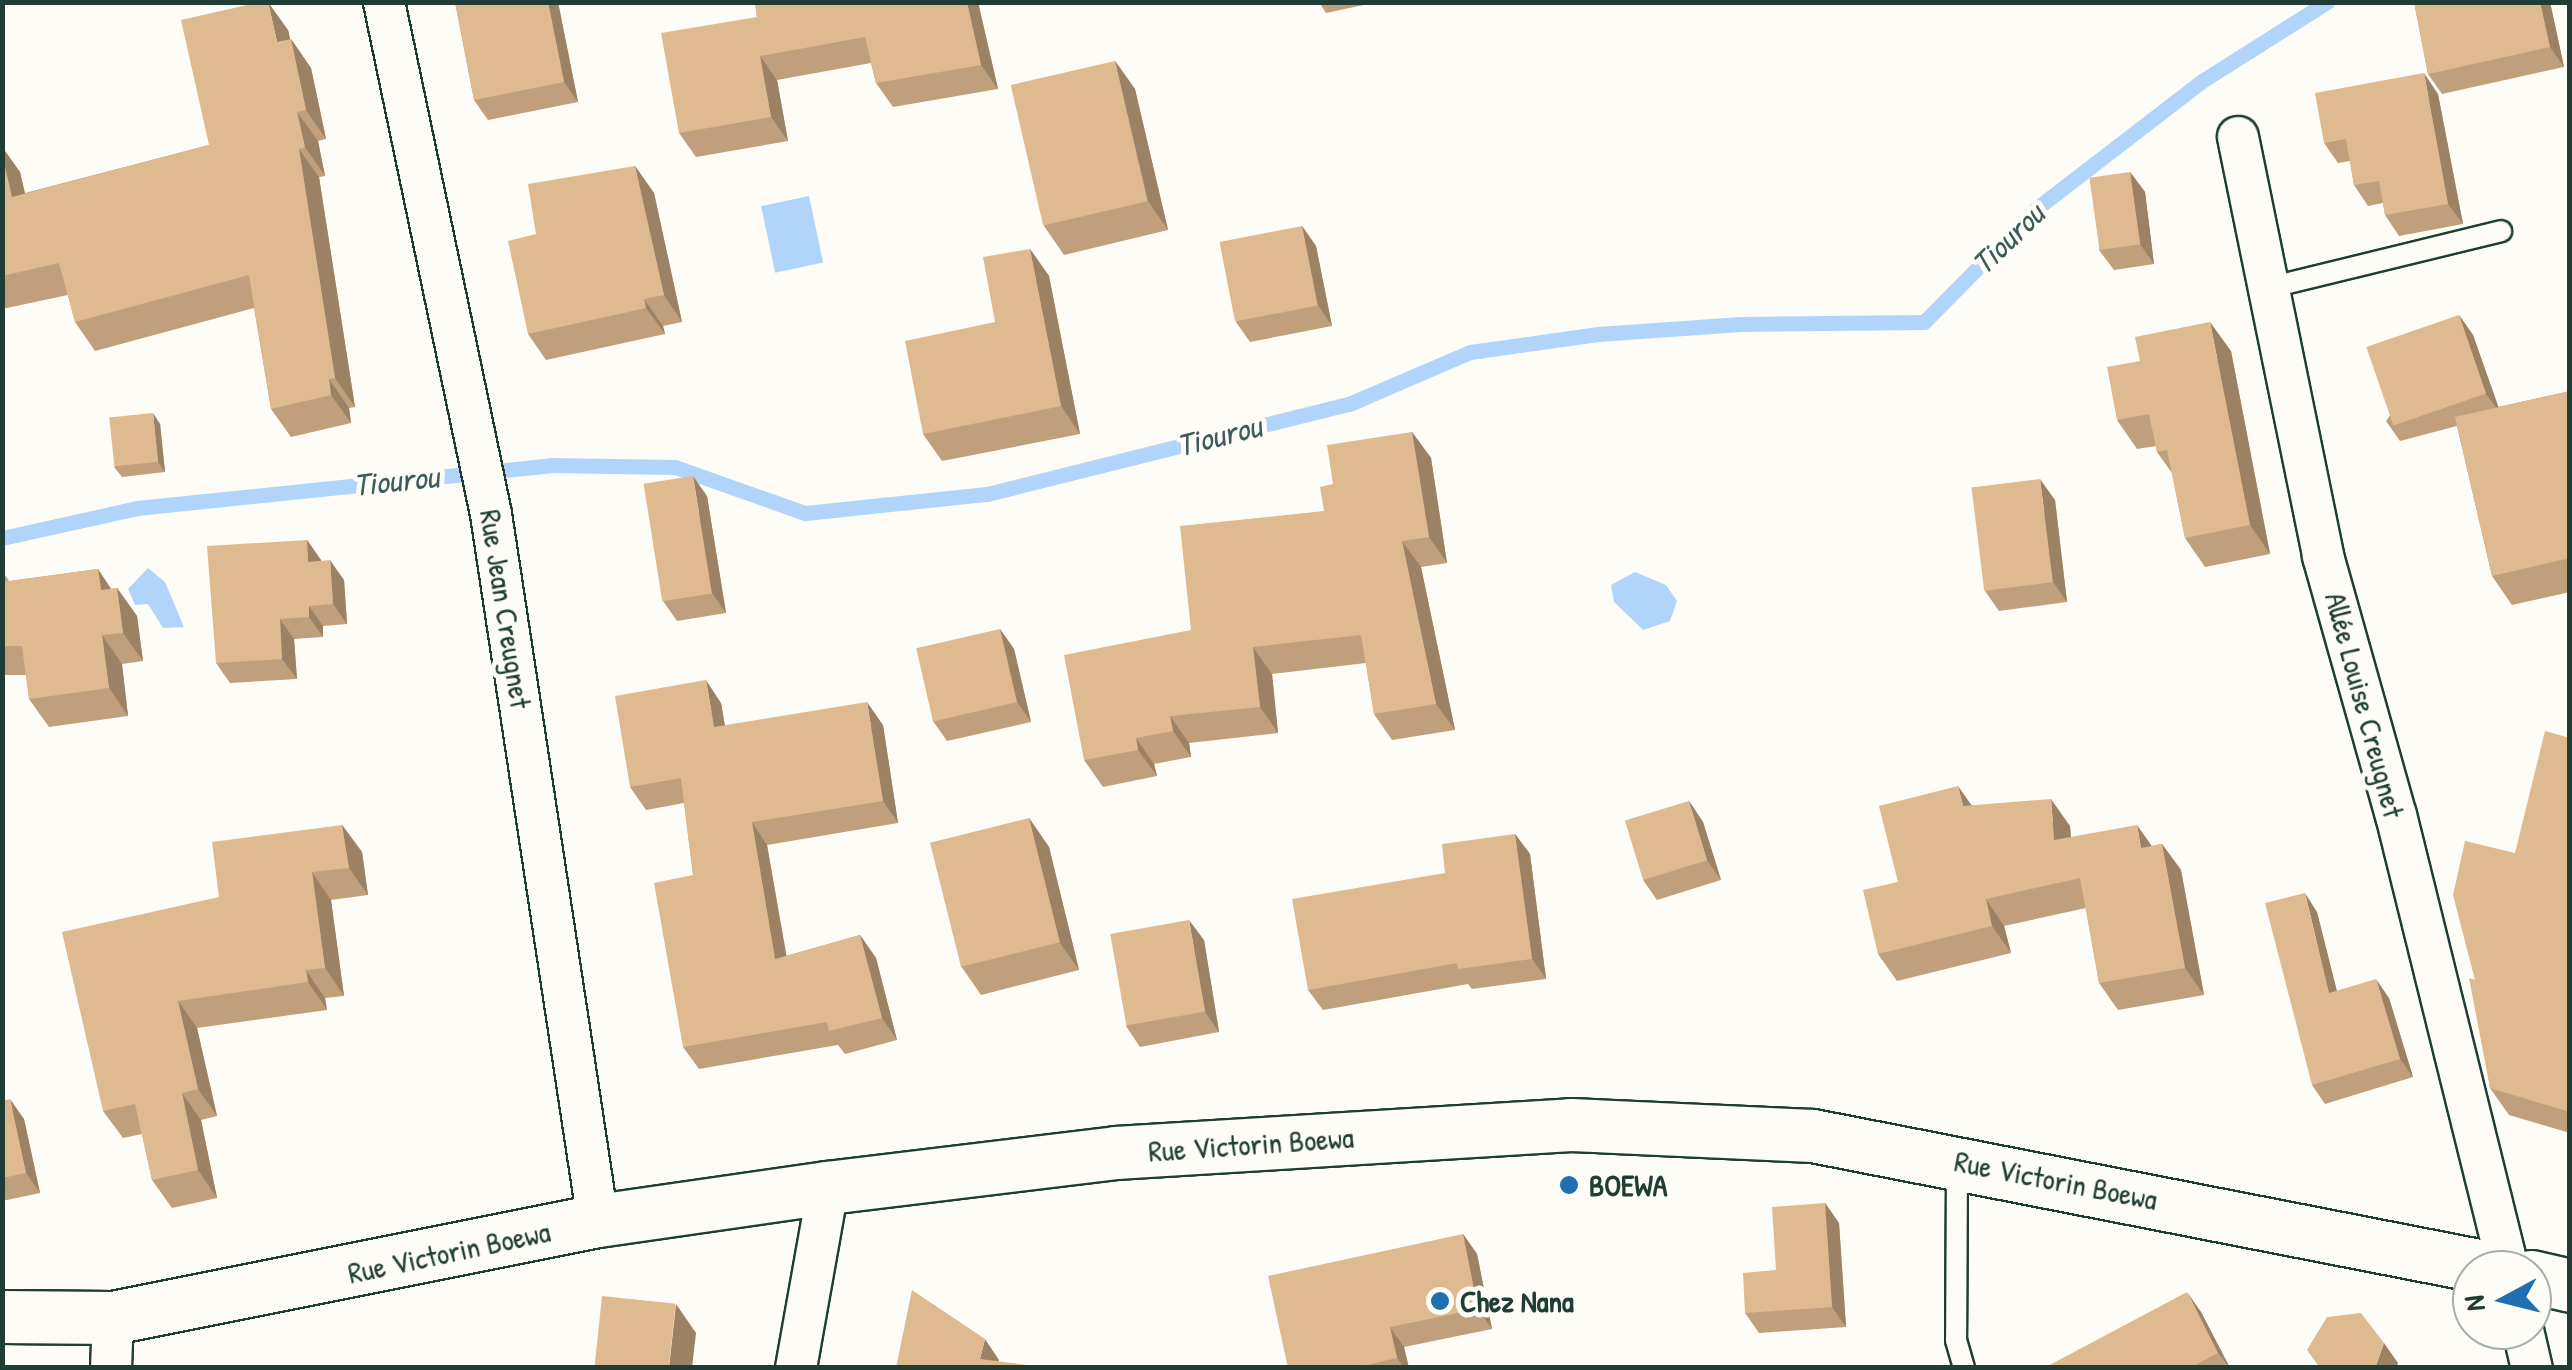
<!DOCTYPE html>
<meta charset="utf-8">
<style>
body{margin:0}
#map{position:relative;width:2572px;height:1370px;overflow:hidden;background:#fdfcf7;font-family:"Patrick Hand",sans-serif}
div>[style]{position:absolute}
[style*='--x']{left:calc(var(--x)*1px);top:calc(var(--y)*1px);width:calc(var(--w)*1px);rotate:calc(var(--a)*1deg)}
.water>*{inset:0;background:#b1d5fa;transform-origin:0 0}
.stream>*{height:15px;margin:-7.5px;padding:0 7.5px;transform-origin:7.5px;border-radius:7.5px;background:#b1d5fa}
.roads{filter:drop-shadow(2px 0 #1f3d34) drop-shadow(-2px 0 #1f3d34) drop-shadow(0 2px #1f3d34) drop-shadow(0 -2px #1f3d34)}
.service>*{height:20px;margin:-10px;padding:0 10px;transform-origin:10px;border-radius:10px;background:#fdfcf7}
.minor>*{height:40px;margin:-20px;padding:0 20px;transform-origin:20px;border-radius:20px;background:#fdfcf7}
.tertiary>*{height:52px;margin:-26px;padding:0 26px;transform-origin:26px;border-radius:26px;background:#fdfcf7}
.wall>*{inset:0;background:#c0a07c}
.shaded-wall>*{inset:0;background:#9c8265}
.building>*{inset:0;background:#dfba90;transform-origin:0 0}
.dots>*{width:28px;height:28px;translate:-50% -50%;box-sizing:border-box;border:5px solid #fdfcf7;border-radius:50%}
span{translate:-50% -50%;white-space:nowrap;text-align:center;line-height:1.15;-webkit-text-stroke:10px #fdfcf7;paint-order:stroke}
.street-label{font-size:30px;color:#1f3d34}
.poi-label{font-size:30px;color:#1f3d34;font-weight:700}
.left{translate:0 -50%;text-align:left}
.water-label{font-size:32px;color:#3c5b5c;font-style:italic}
.frame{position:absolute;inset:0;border:5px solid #1f3d34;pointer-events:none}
.north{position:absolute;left:2452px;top:1250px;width:100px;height:100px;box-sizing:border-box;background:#fdfcf7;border:2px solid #a4b0a9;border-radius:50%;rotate:263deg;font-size:28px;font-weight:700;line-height:40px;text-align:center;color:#1f3d34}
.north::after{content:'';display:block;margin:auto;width:35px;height:45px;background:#1f6fb2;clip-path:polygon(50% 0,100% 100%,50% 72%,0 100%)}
</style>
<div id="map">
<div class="water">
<i style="left:809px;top:196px;width:68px;height:49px;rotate:78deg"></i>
<i style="clip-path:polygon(148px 568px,165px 582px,184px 627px,163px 628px,148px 604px,135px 605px,128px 589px)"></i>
<i style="clip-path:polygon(1635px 572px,1666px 585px,1677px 601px,1670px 621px,1643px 630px,1614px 602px,1611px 585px)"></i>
</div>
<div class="stream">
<i style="--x:2;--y:538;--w:138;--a:-12.5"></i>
<i style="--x:137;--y:508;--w:416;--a:-5.9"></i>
<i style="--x:551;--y:465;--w:124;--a:0.9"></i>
<i style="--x:675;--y:467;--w:138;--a:19.5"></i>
<i style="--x:805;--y:513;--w:183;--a:-6"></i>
<i style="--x:987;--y:494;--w:373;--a:-14"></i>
<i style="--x:1349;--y:404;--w:132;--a:-23.3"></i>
<i style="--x:1470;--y:352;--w:129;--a:-8"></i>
<i style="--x:1598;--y:334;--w:143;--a:-4"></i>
<i style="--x:1741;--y:324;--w:183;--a:-0.6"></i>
<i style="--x:1924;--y:322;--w:161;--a:-45.3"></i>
<i style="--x:2037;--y:208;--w:208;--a:-37.6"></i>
<i style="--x:2202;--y:81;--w:148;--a:-32.3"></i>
</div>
<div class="roads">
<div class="service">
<i style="--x:2268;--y:288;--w:240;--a:-13.7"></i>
<i style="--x:1957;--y:1167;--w:173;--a:90.3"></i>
<i style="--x:1956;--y:1340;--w:29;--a:74"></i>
</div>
<div class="minor">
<i style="--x:384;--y:2;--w:523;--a:78.2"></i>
<i style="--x:491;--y:514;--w:715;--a:81.39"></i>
<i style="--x:2238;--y:137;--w:428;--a:78.5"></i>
<i style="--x:2323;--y:556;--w:269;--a:74.3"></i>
<i style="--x:2396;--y:815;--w:469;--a:76.1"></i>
<i style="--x:2523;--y:1330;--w:39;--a:77"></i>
<i style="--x:111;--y:1368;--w:50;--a:-87.7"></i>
<i style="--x:796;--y:1368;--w:183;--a:-79.9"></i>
</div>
<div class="tertiary">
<i style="--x:2532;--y:1277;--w:39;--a:13"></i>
<i style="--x:2;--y:1317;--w:111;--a:0.5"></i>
<i style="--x:113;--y:1318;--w:495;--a:-11.3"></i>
<i style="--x:598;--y:1221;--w:232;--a:-8.2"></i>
<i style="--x:828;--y:1188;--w:290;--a:-6.9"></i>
<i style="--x:1116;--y:1153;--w:456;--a:-3.5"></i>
<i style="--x:1571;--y:1125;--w:242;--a:2.6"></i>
<i style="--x:1813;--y:1136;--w:699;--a:11.05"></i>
</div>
</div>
<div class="wall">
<i style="clip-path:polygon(455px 2px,558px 2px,578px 102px,488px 120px,474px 100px)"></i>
<i style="clip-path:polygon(755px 2px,978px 2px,998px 89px,893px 107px,876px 83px,871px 63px,777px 80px,788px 141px,696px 157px,679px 133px,757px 17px)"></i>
<i style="clip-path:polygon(1319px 2px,1378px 2px,1326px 13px)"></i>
<i style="clip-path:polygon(2414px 2px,2550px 2px,2564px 67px,2442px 94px,2428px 74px)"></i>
<i style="clip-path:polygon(288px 30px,290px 39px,291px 39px,311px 68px,326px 139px,318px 141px,325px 176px,319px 177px,355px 407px,349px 408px,351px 423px,291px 437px,271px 409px,254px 308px,95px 351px,75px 322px,68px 295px,2px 309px,2px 147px,20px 172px,25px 193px,209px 145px)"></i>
<i style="clip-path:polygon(1115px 61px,1135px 89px,1168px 230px,1064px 255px,1044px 226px)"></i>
<i style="clip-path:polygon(2438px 94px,2463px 224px,2399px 236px,2385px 215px,2383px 203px,2368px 206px,2354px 185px,2350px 161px,2338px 163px,2324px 143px)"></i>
<i style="clip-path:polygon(635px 166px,654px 193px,682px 322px,663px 326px,665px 334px,546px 360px,528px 334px,536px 234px)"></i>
<i style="clip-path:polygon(2130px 172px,2145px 192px,2154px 264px,2114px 270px,2099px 250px)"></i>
<i style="clip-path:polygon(1302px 226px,1316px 246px,1332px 326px,1250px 342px,1236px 322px)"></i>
<i style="clip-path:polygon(1030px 249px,1049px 276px,1080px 434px,942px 461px,923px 434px,995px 322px)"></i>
<i style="clip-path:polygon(2459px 315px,2473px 335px,2498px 407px,2570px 391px,2570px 592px,2512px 605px,2492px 576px,2457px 426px,2400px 441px,2386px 421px)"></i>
<i style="clip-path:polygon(2231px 351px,2270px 554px,2205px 567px,2185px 538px,2172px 473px,2157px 452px,2156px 446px,2137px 449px,2117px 420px)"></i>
<i style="clip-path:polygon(160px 424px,165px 472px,122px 477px,114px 467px)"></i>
<i style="clip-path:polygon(1412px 432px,1431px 458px,1447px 563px,1421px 567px,1455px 730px,1392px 740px,1374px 714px,1366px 663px,1272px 674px,1278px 733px,1189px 743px,1191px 757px,1154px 764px,1157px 776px,1103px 787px,1084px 760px,1191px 630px,1324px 511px,1333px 484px)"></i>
<i style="clip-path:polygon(707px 496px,726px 613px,677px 621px,663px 601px)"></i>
<i style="clip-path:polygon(2055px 500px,2067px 602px,1999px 611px,1985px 591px)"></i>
<i style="clip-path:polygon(307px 540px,321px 561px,344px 580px,347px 624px,323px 626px,323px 637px,294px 639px,297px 679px,230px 683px,216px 663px)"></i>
<i style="clip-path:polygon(98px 569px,111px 589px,117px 588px,137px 616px,143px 661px,122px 664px,128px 716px,49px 727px,29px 699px,26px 675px,2px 675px,2px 571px,9px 581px)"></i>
<i style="clip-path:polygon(1000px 629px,1014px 649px,1031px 722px,947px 741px,933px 721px)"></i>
<i style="clip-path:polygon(721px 703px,725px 726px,883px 725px,898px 823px,767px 845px,786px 956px,860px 935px,876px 958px,897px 1040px,845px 1054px,838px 1045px,699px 1069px,683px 1047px,693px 875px,684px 803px,646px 810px,630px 787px)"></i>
<i style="clip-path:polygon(2570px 738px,2570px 1133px,2509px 1115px,2490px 1088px,2475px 980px,2515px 853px)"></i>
<i style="clip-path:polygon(1689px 801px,1703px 822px,1721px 880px,1657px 900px,1643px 880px)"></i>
<i style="clip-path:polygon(1971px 805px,2070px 826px,2071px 837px,2151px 846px,2162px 844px,2181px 870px,2204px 995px,2118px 1010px,2099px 983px,2086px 908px,2004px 926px,2011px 953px,1897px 981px,1878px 954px,1898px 882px)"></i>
<i style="clip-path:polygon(1029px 818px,1049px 847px,1079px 970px,981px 995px,961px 966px)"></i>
<i style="clip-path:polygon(342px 825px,362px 852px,368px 895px,331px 900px,344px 996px,325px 998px,327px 1010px,197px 1028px,217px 1116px,201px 1120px,217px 1198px,172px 1208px,152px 1180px,142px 1134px,123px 1138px,103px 1111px,219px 897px)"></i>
<i style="clip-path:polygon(1515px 834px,1530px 854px,1546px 979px,1472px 989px,1468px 984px,1323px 1010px,1308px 990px,1445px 873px)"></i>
<i style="clip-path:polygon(2317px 912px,2337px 991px,2389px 998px,2413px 1077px,2325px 1104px,2312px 1085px)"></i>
<i style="clip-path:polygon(1204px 940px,1219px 1032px,1140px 1047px,1126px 1026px)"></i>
<i style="clip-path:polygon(2px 1101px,24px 1119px,40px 1193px,2px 1201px)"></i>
<i style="clip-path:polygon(1825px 1203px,1839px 1223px,1846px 1327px,1759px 1333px,1745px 1313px)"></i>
<i style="clip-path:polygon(1463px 1234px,1477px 1254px,1492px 1329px,1404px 1347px,1409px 1368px,1288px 1368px)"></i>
<i style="clip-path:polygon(2201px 1312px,2230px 1368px,2044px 1368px)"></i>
</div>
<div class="shaded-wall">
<i style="clip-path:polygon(268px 2px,288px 30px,297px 71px,277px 42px)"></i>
<i style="clip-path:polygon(548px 2px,558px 2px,578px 102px,564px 82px)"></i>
<i style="clip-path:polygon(967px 2px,978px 2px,998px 89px,981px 65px)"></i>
<i style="clip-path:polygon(2540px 2px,2550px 2px,2564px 67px,2550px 47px)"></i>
<i style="clip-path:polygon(291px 39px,311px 68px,326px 139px,306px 110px)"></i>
<i style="clip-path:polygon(760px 56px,777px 80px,788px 141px,771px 117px)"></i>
<i style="clip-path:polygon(1115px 61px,1135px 89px,1168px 230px,1148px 201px)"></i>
<i style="clip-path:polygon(2424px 73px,2438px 94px,2463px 224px,2448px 204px)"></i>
<i style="clip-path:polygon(297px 112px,318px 141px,325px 176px,305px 147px)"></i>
<i style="clip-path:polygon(2px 147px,20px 172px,32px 226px,12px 197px,2px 154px)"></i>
<i style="clip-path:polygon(299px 149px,319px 177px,355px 407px,335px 378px)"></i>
<i style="clip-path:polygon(635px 166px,654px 193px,682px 322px,664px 295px)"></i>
<i style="clip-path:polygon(2130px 172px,2145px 192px,2154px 264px,2140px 244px)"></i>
<i style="clip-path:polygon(1302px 226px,1316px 246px,1332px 326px,1318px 305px)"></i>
<i style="clip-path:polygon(1030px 249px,1049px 276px,1080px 434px,1061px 406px)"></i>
<i style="clip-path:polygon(644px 299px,663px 326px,665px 334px,646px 308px)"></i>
<i style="clip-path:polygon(2459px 315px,2473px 335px,2501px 414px,2486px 394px)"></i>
<i style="clip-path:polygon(2210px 322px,2231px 351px,2270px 554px,2250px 525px)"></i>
<i style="clip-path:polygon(329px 379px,349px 408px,351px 423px,331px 395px)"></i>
<i style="clip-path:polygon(153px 413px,160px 424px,165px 472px,158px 462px)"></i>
<i style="clip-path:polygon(1412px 432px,1431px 458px,1447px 563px,1429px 537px)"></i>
<i style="clip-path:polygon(693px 476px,707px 496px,726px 613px,712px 593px)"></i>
<i style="clip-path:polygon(2040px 479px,2055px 500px,2067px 602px,2053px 582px)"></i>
<i style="clip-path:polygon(307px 540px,321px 560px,322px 582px,308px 562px)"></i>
<i style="clip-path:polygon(1402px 541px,1421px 567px,1455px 730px,1436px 704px)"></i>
<i style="clip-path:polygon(330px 560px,344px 580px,347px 624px,333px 604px)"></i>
<i style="clip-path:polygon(98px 569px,117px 598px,101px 590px)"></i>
<i style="clip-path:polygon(117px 588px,137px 616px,143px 661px,123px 633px)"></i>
<i style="clip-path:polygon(309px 606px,323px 626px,323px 637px,309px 617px)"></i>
<i style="clip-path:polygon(280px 619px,294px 639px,297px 679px,282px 659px)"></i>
<i style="clip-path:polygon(1000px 629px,1014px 649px,1031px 722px,1017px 702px)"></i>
<i style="clip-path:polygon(102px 635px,122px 664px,128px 716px,109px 688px)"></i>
<i style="clip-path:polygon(1253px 647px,1272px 674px,1278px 733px,1260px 707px)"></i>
<i style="clip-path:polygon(706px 680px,721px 703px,729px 750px,714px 727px)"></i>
<i style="clip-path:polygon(867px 702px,883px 725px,898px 823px,883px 801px)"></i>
<i style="clip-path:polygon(1170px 716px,1189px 743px,1191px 757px,1173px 731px)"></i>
<i style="clip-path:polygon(1136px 738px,1154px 764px,1157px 776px,1138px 750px)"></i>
<i style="clip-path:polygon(1958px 786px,1977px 813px,1963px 806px)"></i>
<i style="clip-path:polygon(2051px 799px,2070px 826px,2073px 867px,2054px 840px)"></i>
<i style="clip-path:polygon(1689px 801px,1703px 822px,1721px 880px,1707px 860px)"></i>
<i style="clip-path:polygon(1029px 818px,1049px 847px,1079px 970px,1059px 942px)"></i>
<i style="clip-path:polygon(752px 822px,767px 845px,791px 981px,775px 959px)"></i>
<i style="clip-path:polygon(342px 825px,362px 852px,368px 895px,349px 868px)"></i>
<i style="clip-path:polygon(2137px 825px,2156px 852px,2141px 848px)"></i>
<i style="clip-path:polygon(1515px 834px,1530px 854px,1546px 979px,1532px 959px)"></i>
<i style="clip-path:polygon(2162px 844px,2181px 870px,2204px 995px,2185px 968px)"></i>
<i style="clip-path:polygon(312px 872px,331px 900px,344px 996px,325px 968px)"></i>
<i style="clip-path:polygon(2305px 893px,2317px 912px,2342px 1012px,2329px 993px)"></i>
<i style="clip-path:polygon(1986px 899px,2004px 926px,2011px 953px,1992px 926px)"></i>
<i style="clip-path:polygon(1189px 920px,1204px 940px,1219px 1032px,1205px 1012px)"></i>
<i style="clip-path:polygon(860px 935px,876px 958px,897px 1040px,882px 1018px)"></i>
<i style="clip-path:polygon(306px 970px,325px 998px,327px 1010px,308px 982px)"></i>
<i style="clip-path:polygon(2376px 979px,2389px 998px,2413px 1077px,2400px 1059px)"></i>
<i style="clip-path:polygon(178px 1001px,197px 1028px,217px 1116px,198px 1089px)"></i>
<i style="clip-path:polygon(182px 1093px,201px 1120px,217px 1198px,198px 1170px)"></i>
<i style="clip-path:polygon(10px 1099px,24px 1119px,40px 1193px,26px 1173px)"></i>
<i style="clip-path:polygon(1825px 1203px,1839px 1223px,1846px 1327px,1832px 1307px)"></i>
<i style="clip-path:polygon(1463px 1234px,1477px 1254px,1492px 1329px,1478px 1309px)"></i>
<i style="clip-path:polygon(2187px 1292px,2201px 1312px,2230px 1368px,2218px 1353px)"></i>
<i style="clip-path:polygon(676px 1304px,696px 1333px,692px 1368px,669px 1368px)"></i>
<i style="clip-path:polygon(1390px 1327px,1404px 1347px,1409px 1368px,1404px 1368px,1397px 1358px)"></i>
<i style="clip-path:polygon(985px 1339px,999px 1360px,997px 1368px,980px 1359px)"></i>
<i style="clip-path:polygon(2384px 1343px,2398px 1363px,2396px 1368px,2375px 1368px)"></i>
</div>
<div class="building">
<i style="clip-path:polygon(260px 2px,268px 2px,277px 42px,291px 39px,306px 110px,297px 112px,305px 147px,299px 149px,335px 378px,329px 379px,331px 395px,271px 409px,249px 275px,75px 322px,59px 263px,2px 276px,2px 154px,12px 197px,209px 145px,181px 20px)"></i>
<i style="clip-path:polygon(455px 2px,548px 2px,564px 82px,474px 100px)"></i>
<i style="clip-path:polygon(755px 2px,967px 2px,981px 65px,876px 83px,865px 37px,760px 56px,771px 117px,679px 133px,661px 33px,757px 17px)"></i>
<i style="clip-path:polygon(2414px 2px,2540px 2px,2550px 47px,2428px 74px)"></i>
<i style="left:1115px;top:61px;width:144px;height:107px;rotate:77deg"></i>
<i style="clip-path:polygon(2424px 73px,2448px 204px,2385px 215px,2379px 181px,2354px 185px,2346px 139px,2324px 143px,2315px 93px)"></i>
<i style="clip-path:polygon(635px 166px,664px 295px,644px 299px,646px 308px,528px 334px,508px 241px,536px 234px,528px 184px)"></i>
<i style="left:2130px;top:172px;width:73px;height:41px;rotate:82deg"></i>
<i style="left:1302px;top:226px;width:81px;height:84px;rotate:79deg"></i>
<i style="clip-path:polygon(1030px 249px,1061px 406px,923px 434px,905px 341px,995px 322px,983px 257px)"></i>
<i style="left:2459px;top:315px;width:83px;height:98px;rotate:71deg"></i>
<i style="clip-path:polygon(2210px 322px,2250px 525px,2185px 538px,2167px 450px,2157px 452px,2149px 414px,2117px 420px,2107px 367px,2140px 361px,2135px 337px)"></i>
<i style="clip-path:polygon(2570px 391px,2570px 558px,2492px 576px,2455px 417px)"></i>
<i style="left:153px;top:413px;width:49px;height:44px;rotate:84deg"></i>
<i style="clip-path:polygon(1412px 432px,1429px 537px,1402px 541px,1436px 704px,1374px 714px,1361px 635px,1253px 647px,1260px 707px,1170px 716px,1173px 731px,1136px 738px,1138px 750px,1084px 760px,1064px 655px,1191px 630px,1180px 526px,1324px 511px,1320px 487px,1333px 484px,1327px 445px)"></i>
<i style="left:693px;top:476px;width:119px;height:50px;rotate:81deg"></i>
<i style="left:2040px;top:479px;width:104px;height:69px;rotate:83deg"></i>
<i style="clip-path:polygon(307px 540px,308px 562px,330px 560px,333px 604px,309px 606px,309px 617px,280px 619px,282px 659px,216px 663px,207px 546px)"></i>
<i style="clip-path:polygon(98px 569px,101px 590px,117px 588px,123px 633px,102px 635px,109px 688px,29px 699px,22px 646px,2px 646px,2px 580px,3px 582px)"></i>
<i style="left:1000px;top:629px;width:75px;height:86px;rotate:77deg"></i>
<i style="clip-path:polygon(706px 680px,714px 727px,867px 702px,883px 801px,752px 822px,775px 959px,860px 935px,882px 1018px,829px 1031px,827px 1022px,683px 1047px,654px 883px,693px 875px,681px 778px,630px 787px,615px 696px)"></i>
<i style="clip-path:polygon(2545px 731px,2570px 738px,2570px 1112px,2490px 1088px,2469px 978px,2475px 980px,2453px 895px,2465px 841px,2515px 853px)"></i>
<i style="clip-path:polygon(1958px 786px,1963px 806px,2051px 799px,2054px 840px,2137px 825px,2141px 848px,2162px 844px,2185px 968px,2099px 983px,2080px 878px,1986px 899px,1992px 926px,1878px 954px,1863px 890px,1898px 882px,1879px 806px)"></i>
<i style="left:1689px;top:801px;width:62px;height:67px;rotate:73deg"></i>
<i style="left:1029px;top:818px;width:128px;height:102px;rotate:76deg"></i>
<i style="clip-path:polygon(342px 825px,349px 868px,312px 872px,325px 968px,306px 970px,308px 982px,178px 1001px,198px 1089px,182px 1093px,198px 1170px,152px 1180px,135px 1104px,103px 1111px,62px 932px,219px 897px,212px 842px)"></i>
<i style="clip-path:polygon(1515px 834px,1532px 959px,1458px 969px,1457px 963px,1308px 990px,1292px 899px,1445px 873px,1442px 844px)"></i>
<i style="clip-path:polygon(2305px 893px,2329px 993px,2376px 979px,2400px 1059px,2312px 1085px,2265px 903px)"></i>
<i style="left:1189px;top:920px;width:93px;height:80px;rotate:80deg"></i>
<i style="clip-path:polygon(10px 1099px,26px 1173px,2px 1178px,2px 1101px)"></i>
<i style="clip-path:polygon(1825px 1203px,1832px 1307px,1745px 1313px,1743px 1273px,1776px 1270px,1772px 1207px)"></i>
<i style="clip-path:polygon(1463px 1234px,1478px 1309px,1390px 1327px,1397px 1358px,1353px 1368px,1288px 1368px,1268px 1276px)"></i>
<i style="clip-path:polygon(912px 1290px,985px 1339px,980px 1359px,1027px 1365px,1026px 1368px,896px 1368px)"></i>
<i style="clip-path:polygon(2187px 1292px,2218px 1353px,2190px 1368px,2044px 1368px)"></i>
<i style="left:602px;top:1296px;width:74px;height:73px;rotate:6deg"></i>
<i style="clip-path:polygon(2361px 1313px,2384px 1343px,2375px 1368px,2320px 1368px,2307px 1350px,2327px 1317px)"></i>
</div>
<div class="dots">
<i style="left:1569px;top:1185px;background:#1f6fb2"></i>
<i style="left:1440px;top:1301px;background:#1f6fb2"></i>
</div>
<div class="street-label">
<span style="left:506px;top:609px;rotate:81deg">Rue Jean Creugnet</span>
<span style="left:2365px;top:705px;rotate:75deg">Allée Louise Creugnet</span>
<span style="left:1251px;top:1144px;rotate:-4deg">Rue Victorin Boewa</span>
<span style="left:2056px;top:1180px;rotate:11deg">Rue Victorin Boewa</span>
<span style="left:449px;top:1252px;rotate:-12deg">Rue Victorin Boewa</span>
</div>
<div class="poi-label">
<span class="left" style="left:1589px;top:1185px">BOEWA</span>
<span class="left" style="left:1460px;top:1301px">Chez Nana</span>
</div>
<div class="water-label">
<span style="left:2008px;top:239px;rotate:-44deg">Tiourou</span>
<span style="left:1219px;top:436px;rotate:-14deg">Tiourou</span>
<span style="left:396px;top:481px;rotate:-6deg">Tiourou</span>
</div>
<div class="frame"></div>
<div class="north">N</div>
</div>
